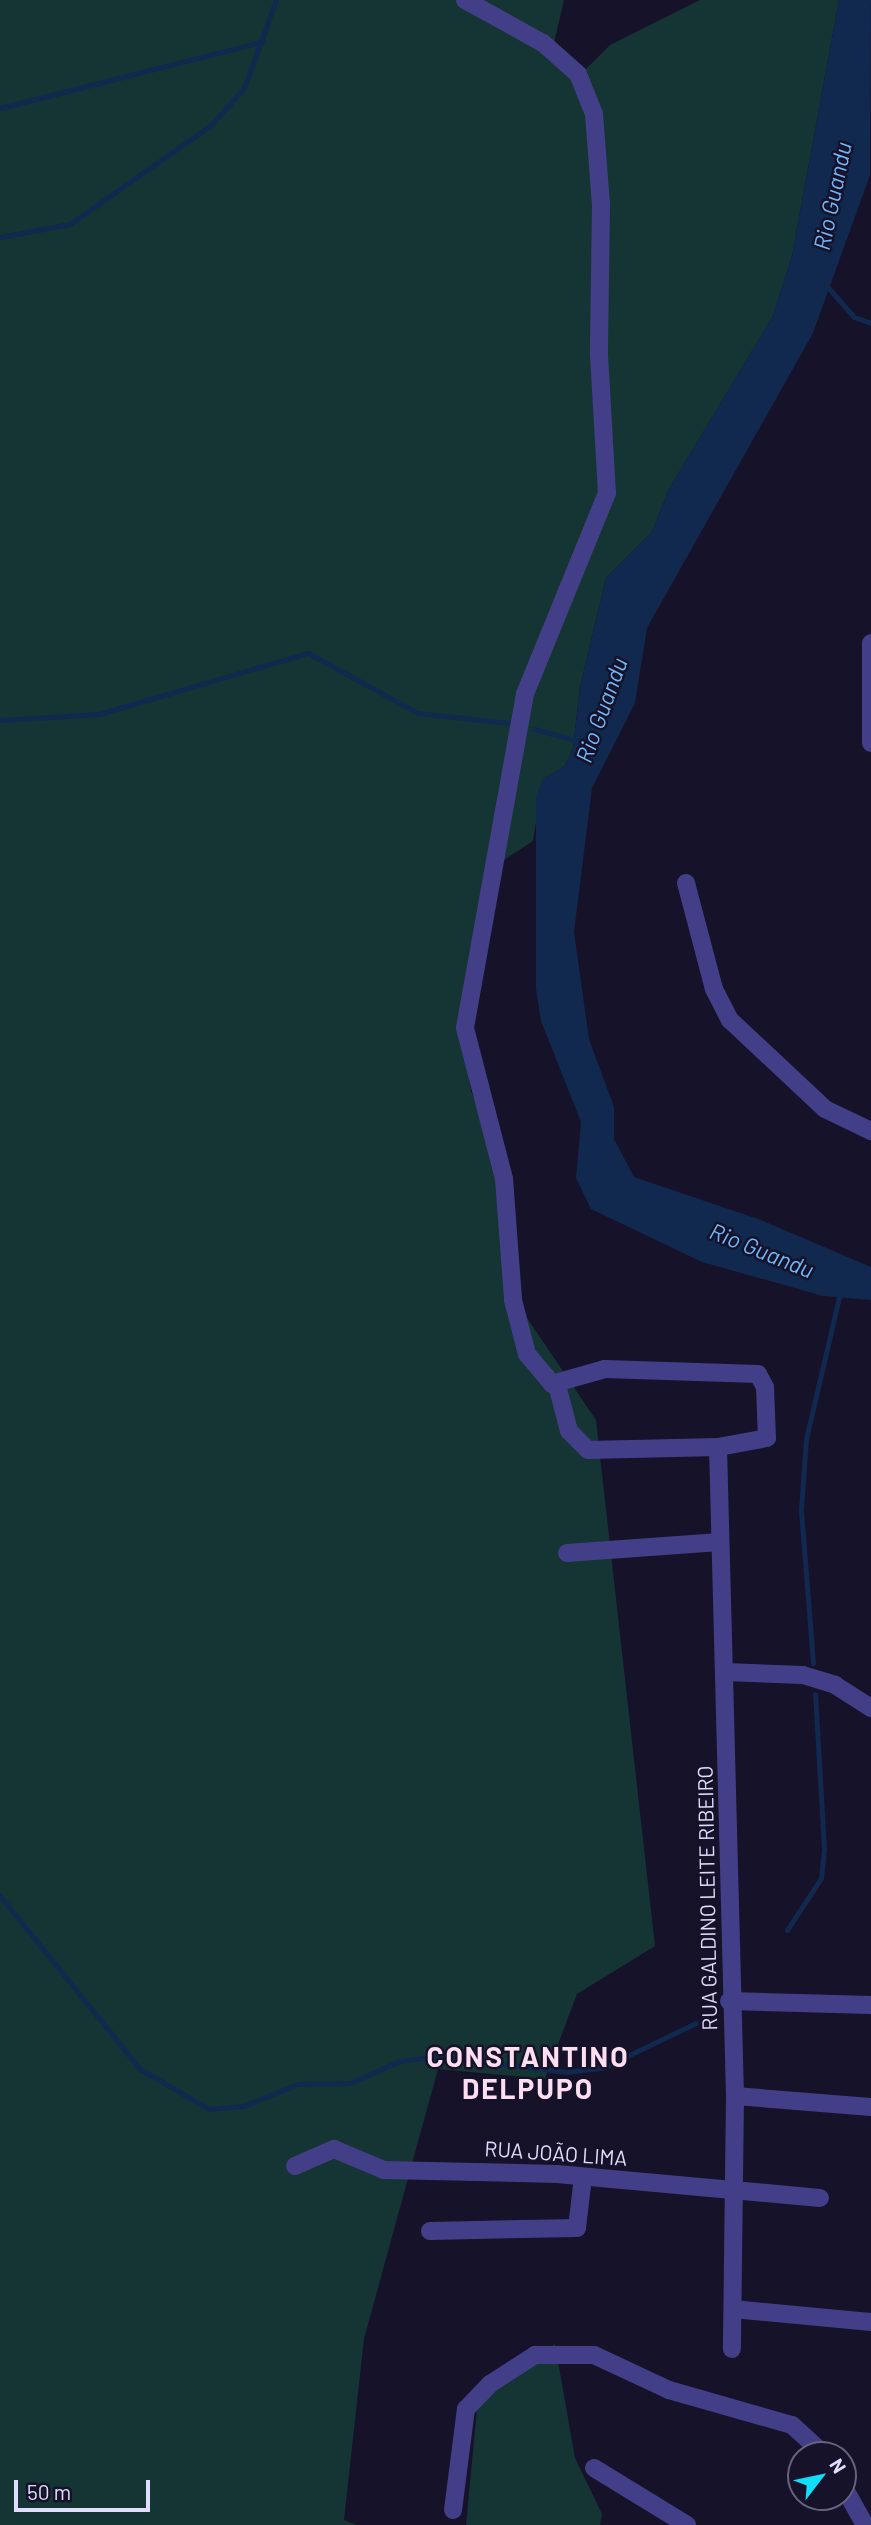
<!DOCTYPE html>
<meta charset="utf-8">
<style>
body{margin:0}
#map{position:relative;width:871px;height:2525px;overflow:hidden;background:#16122a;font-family:Barlow,sans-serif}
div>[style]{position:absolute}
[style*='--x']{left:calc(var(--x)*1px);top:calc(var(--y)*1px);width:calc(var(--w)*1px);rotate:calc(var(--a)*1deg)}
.green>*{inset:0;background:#153434}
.water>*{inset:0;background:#11284f}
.stream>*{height:5px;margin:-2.5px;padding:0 2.5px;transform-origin:2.5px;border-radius:2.5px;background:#11284f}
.minor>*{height:18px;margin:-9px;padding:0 9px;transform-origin:9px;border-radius:9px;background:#423f88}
span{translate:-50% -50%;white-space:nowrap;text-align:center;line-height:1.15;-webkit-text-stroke:5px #16122a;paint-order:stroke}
.street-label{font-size:21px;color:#e1ddfe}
.water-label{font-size:23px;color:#6fb8fa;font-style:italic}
.district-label{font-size:28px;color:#fedff2;font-weight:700;letter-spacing:2px}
.north{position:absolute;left:787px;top:2441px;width:70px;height:70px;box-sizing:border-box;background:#16122a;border:2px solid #67637f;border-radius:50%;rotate:58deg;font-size:19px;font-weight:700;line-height:28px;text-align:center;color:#e1ddfe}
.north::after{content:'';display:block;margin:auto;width:24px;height:32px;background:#10ddf7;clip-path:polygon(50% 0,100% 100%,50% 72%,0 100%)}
.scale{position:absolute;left:14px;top:2480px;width:136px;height:32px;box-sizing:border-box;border:4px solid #e1ddfe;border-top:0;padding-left:9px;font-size:21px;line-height:24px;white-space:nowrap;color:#e1ddfe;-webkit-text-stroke:5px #16122a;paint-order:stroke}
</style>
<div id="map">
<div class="green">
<i style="clip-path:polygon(0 0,564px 0,554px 43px,584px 71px,610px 45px,700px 0,839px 0,792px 256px,773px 316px,669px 489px,652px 532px,606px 578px,580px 687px,573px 748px,565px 766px,543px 779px,533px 841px,493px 867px,464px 1041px,471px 1091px,494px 1146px,510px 1263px,527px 1318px,596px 1420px,655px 1946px,577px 1994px,545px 2079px,438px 2069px,364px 2339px,344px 2520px,357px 2525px,0 2525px)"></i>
<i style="clip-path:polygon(555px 2344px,575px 2458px,602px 2514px,600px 2525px,466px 2525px,478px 2398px)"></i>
</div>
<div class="water">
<i style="clip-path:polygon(839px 0,871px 0,870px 175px,813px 333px,647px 628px,635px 703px,592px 788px,574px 932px,589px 1039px,614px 1107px,614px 1139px,634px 1177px,761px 1220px,871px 1267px,871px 1300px,823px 1296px,702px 1262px,591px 1209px,576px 1178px,581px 1122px,541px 1021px,536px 989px,536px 797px,543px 779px,565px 766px,573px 748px,580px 687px,606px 578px,652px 532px,669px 489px,773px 316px,792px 256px)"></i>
</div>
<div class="stream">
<i style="--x:0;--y:108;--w:272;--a:-14.2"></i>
<i style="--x:0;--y:237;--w:71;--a:-10.5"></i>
<i style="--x:70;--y:224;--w:172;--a:-35.1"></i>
<i style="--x:211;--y:125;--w:50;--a:-48.3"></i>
<i style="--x:244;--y:88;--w:94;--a:-70"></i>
<i style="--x:824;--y:283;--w:45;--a:48.6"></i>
<i style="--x:854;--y:317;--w:18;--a:19"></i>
<i style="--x:0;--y:720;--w:99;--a:-3.5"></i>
<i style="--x:99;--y:714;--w:218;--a:-16.3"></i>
<i style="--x:308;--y:653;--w:125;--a:28.6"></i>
<i style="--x:418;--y:713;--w:91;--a:6.3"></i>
<i style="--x:534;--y:729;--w:47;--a:14.9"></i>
<i style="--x:813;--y:1663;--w:154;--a:-94.5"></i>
<i style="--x:801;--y:1509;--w:70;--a:-85.9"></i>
<i style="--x:806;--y:1439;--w:150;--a:-76.9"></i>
<i style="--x:0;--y:1896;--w:223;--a:51"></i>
<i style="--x:140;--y:2069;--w:80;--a:30.1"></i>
<i style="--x:209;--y:2109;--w:34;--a:-5"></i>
<i style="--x:243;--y:2106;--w:59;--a:-21.8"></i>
<i style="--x:298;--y:2084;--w:52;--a:-1.1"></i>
<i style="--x:350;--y:2083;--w:55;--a:-23.7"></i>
<i style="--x:400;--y:2061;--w:38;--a:-7"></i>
<i style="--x:438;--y:2056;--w:130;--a:7.1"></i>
<i style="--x:567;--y:2072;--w:35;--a:-7"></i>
<i style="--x:602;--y:2068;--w:104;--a:-25.6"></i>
<i style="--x:787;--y:1930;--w:62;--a:-56.8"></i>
<i style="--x:821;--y:1878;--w:29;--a:-84"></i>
<i style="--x:824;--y:1849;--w:155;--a:-93.3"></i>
</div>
<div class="minor">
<i style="--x:465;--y:0;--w:89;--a:28.9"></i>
<i style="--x:543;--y:43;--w:47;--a:41.5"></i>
<i style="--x:578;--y:74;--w:43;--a:68.2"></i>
<i style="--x:594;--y:114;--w:90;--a:85.6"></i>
<i style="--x:601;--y:204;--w:151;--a:90.8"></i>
<i style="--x:599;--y:355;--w:138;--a:86.7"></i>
<i style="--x:607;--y:493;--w:217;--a:112.2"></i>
<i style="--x:525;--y:694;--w:339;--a:100.2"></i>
<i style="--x:465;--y:1028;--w:156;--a:75.5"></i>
<i style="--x:504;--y:1179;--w:121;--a:85.7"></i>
<i style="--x:513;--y:1300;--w:56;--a:75.5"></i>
<i style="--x:527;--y:1354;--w:39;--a:50"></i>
<i style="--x:552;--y:1384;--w:55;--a:-15.8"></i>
<i style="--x:605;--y:1369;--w:153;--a:1.9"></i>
<i style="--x:758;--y:1374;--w:15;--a:62"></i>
<i style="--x:765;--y:1387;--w:51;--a:87.8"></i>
<i style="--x:767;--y:1438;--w:50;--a:169.6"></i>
<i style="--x:718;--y:1447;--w:130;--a:178.7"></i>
<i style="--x:588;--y:1450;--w:27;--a:-135"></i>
<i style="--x:569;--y:1431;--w:48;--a:-104.6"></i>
<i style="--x:871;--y:643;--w:100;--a:90"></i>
<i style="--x:686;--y:883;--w:110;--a:75.2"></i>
<i style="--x:714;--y:989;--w:35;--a:63"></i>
<i style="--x:730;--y:1020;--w:130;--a:43.1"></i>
<i style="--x:825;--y:1109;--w:51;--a:25.6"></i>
<i style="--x:718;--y:1447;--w:649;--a:88.5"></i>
<i style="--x:735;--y:2096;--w:253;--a:90.7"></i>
<i style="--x:567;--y:1553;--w:153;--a:-4.1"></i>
<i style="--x:725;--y:1672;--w:78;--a:2.2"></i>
<i style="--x:803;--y:1675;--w:34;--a:17"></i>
<i style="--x:835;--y:1685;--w:43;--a:32.6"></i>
<i style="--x:729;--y:2001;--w:142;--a:1.6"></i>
<i style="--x:735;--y:2096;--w:136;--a:4.6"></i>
<i style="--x:295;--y:2166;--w:43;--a:-23.6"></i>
<i style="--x:334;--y:2149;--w:54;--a:22.8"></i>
<i style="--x:384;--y:2170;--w:173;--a:1.3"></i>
<i style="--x:557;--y:2174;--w:264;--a:5.2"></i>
<i style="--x:430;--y:2231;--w:147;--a:-1.2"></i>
<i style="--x:577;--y:2228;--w:51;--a:-83.3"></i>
<i style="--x:733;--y:2309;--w:139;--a:5.4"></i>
<i style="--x:594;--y:2468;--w:109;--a:31.5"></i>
<i style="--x:843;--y:2486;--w:45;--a:60.6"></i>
<i style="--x:453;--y:2510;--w:102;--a:-82.7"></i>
<i style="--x:466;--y:2409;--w:35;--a:-46"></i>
<i style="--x:490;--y:2384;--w:54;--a:-32.8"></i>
<i style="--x:535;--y:2355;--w:59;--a:0"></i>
<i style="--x:594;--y:2355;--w:83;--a:25"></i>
<i style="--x:669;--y:2390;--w:128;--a:15.9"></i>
<i style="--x:792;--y:2425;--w:45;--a:42.3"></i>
</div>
<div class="street-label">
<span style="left:707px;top:1898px;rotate:-91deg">RUA GALDINO LEITE RIBEIRO</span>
<span style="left:556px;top:2153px;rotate:4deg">RUA JOÃO LIMA</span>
</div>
<div class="water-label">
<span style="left:832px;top:196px;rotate:-78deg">Rio Guandu</span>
<span style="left:601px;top:710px;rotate:-70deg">Rio Guandu</span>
<span style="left:762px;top:1250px;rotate:22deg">Rio Guandu</span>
</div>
<div class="district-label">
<span style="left:528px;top:2072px">CONSTANTINO<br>DELPUPO</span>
</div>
<div class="north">N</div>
<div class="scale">50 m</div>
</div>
